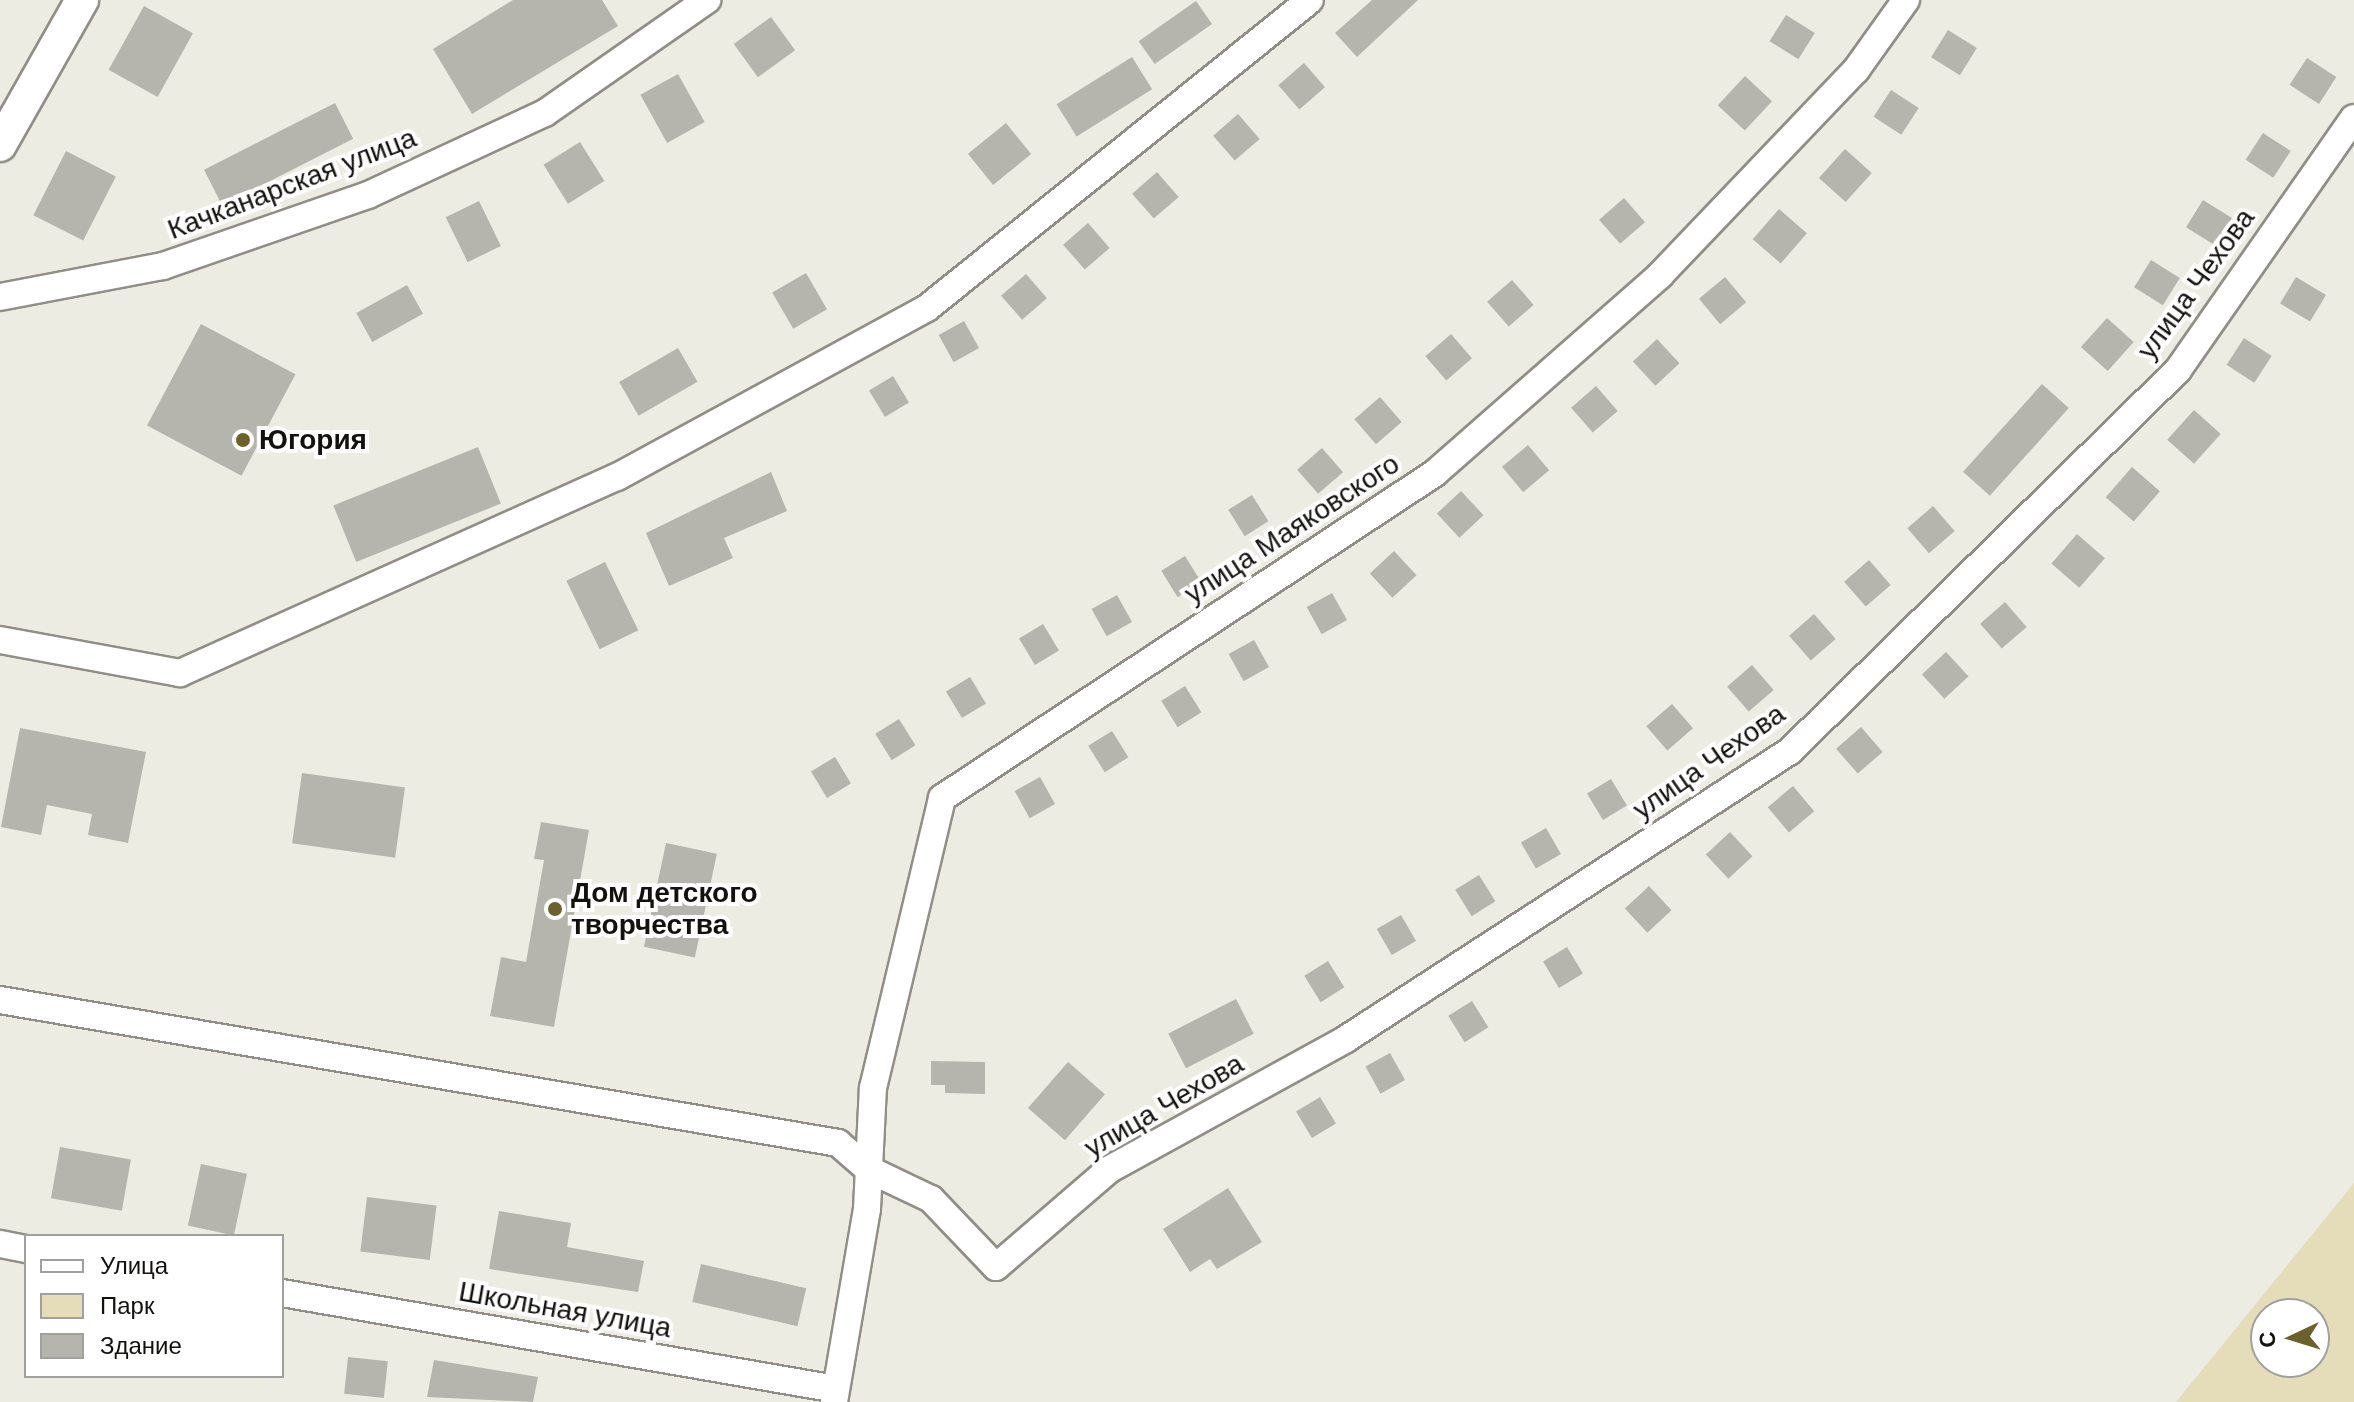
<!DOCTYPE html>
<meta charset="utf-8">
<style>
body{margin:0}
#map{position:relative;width:2354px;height:1402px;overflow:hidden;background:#edece3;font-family:Arial,sans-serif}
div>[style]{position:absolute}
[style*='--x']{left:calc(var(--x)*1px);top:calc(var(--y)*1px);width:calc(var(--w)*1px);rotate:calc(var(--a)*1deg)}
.green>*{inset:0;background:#e5ddba}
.building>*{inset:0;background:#b6b5ad;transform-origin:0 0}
.roads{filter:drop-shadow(2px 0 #908e86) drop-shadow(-2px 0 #908e86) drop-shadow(0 2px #908e86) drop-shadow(0 -2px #908e86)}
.minor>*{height:26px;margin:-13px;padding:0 13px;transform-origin:13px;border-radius:13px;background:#fff}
.tertiary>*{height:32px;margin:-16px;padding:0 16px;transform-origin:16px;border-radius:16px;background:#fff}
.dots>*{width:22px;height:22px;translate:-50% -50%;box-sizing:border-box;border:4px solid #fff;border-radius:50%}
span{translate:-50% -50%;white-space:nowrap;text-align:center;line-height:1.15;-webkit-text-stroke:8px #fff;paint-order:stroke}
.street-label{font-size:28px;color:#12110e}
.poi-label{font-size:28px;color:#12110e;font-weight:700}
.left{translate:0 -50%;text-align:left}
.legend{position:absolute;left:24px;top:1234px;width:260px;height:144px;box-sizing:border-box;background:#fff;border:2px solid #a0a09f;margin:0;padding:10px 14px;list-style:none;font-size:24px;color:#12110e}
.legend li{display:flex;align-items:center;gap:16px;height:40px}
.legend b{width:40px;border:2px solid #a0a09f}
.north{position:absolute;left:2250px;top:1298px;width:80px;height:80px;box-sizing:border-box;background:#fff;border:2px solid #a0a09f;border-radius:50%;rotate:266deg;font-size:22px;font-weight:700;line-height:32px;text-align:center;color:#12110e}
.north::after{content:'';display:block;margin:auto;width:28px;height:36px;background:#6c612d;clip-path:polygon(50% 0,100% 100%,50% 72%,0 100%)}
</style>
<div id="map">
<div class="green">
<i style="clip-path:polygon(evenodd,2354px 1183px,2354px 1402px,2176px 1402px,2354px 1183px,2266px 1314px,2314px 1314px,2314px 1362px,2266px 1362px,2266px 1314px)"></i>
</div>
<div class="building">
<i style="clip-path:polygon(513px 0,602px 0,618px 26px,472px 114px,433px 49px)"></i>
<i style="clip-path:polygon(1372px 0,1418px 0,1357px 57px,1335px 33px)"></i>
<i style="left:1196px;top:1px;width:28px;height:70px;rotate:55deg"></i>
<i style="left:144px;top:6px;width:56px;height:73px;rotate:29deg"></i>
<i style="left:1786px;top:15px;width:34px;height:31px;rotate:32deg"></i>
<i style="left:771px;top:17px;width:41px;height:46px;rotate:54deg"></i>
<i style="left:1948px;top:30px;width:34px;height:32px;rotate:32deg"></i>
<i style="left:1132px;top:57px;width:38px;height:89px;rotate:58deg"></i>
<i style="left:2307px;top:58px;width:35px;height:32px;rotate:33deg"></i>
<i style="left:1304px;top:63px;width:32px;height:34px;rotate:49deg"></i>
<i style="left:678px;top:74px;width:55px;height:43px;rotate:61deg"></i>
<i style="left:1745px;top:76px;width:37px;height:40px;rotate:43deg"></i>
<i style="left:1891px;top:90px;width:33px;height:32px;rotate:33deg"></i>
<i style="left:335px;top:103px;width:40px;height:147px;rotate:63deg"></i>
<i style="left:1238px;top:114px;width:33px;height:33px;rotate:49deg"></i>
<i style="left:1006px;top:123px;width:40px;height:49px;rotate:51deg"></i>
<i style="left:2263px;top:133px;width:33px;height:32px;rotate:33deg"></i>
<i style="left:580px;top:142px;width:46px;height:43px;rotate:58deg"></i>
<i style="left:1845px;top:149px;width:36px;height:39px;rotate:42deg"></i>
<i style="left:66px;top:151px;width:56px;height:72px;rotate:27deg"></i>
<i style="left:1157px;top:172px;width:33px;height:33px;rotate:49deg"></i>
<i style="left:1624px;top:198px;width:32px;height:33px;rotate:49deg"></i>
<i style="left:2203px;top:200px;width:34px;height:32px;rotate:32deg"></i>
<i style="left:479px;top:201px;width:50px;height:37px;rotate:64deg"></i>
<i style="left:1779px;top:209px;width:37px;height:40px;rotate:41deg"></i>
<i style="left:1088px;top:223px;width:33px;height:33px;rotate:49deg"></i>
<i style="left:2151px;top:260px;width:34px;height:32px;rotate:32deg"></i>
<i style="left:806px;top:273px;width:42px;height:39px;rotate:60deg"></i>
<i style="left:1026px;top:274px;width:32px;height:33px;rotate:49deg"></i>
<i style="left:1725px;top:277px;width:33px;height:34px;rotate:50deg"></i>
<i style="left:2296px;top:277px;width:35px;height:31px;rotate:31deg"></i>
<i style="left:1512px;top:280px;width:33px;height:33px;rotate:49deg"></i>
<i style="left:407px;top:285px;width:33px;height:58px;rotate:61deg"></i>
<i style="left:2107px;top:318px;width:36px;height:39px;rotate:42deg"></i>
<i style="left:964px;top:321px;width:31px;height:29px;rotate:61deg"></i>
<i style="left:201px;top:324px;width:107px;height:115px;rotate:28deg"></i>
<i style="left:1451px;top:334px;width:32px;height:34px;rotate:49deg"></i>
<i style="left:2244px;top:338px;width:33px;height:32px;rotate:33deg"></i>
<i style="left:1657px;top:339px;width:33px;height:33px;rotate:47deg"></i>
<i style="left:678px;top:348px;width:39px;height:68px;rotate:60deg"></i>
<i style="left:893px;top:376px;width:31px;height:28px;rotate:59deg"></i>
<i style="left:2042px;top:384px;width:36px;height:118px;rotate:42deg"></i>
<i style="left:1596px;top:386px;width:33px;height:33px;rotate:49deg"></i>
<i style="left:1380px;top:397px;width:33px;height:34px;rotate:49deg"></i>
<i style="left:2194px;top:410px;width:36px;height:40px;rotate:42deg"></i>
<i style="left:1528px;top:445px;width:33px;height:34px;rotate:50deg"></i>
<i style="left:478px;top:447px;width:61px;height:156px;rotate:68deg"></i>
<i style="left:1322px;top:448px;width:32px;height:33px;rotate:49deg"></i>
<i style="left:2132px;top:467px;width:37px;height:40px;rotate:41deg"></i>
<i style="clip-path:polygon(771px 472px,787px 511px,724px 538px,733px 558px,669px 586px,646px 533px)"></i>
<i style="left:1461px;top:491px;width:33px;height:33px;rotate:47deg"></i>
<i style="left:1252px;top:495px;width:31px;height:28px;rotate:58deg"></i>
<i style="left:1933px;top:506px;width:33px;height:34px;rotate:49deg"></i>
<i style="left:2077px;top:534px;width:37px;height:39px;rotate:41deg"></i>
<i style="left:1394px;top:551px;width:33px;height:33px;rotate:47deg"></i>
<i style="left:1185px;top:556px;width:31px;height:28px;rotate:58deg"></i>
<i style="left:1869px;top:560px;width:33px;height:33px;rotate:49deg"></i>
<i style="left:605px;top:562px;width:76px;height:43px;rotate:64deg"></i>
<i style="left:1332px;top:593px;width:31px;height:29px;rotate:61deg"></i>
<i style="left:1117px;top:595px;width:31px;height:29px;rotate:61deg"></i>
<i style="left:2005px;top:602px;width:33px;height:33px;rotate:49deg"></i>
<i style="left:1814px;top:614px;width:33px;height:33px;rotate:49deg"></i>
<i style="left:1043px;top:624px;width:31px;height:28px;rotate:59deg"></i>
<i style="left:1254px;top:640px;width:31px;height:29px;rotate:61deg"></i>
<i style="left:1946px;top:652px;width:33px;height:33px;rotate:47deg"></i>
<i style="left:1752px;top:665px;width:33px;height:33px;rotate:49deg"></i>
<i style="left:970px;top:677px;width:31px;height:28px;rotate:59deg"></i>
<i style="left:1185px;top:686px;width:31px;height:28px;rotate:58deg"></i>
<i style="left:1672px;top:704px;width:32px;height:34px;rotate:49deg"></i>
<i style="left:899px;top:719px;width:31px;height:28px;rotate:58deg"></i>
<i style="left:1861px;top:727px;width:33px;height:33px;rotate:49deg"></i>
<i style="clip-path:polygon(20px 728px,146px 752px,128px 843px,88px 835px,92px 814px,47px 805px,41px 835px,1px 827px)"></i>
<i style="left:1112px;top:731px;width:31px;height:28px;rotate:58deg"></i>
<i style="left:835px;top:757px;width:31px;height:28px;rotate:59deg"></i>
<i style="left:302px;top:773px;width:104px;height:71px;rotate:8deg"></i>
<i style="left:1040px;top:777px;width:31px;height:29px;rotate:61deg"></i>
<i style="left:1611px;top:779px;width:31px;height:28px;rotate:59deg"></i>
<i style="left:1793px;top:786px;width:33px;height:33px;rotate:50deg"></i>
<i style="clip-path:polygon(541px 822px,589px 830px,554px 1027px,490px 1016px,501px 957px,526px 962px,544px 860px,534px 859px)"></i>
<i style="left:1546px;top:828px;width:30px;height:29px;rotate:60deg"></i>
<i style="left:1730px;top:832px;width:33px;height:33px;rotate:47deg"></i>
<i style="left:666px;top:843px;width:52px;height:106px;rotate:12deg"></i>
<i style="left:1479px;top:875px;width:31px;height:28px;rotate:58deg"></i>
<i style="left:1649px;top:886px;width:33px;height:33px;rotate:47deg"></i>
<i style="left:1401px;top:915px;width:30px;height:28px;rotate:60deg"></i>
<i style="left:1567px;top:947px;width:31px;height:28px;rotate:59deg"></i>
<i style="left:1328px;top:961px;width:31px;height:28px;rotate:58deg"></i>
<i style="left:1236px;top:999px;width:39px;height:76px;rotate:63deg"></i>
<i style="left:1472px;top:1001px;width:31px;height:28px;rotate:58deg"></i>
<i style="left:1390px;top:1053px;width:31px;height:28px;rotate:61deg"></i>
<i style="clip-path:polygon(931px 1061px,985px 1062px,985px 1094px,945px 1093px,945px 1085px,931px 1085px)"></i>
<i style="left:1068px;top:1062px;width:49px;height:61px;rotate:41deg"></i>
<i style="left:1320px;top:1097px;width:31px;height:28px;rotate:59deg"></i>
<i style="left:60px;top:1147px;width:72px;height:52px;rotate:10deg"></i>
<i style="left:201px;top:1164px;width:47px;height:63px;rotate:12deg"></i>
<i style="clip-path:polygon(1228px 1188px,1262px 1242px,1217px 1269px,1210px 1259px,1190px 1272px,1163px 1229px)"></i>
<i style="left:367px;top:1197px;width:70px;height:55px;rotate:7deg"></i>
<i style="clip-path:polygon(499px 1211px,571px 1223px,567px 1247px,644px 1261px,638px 1292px,489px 1269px)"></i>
<i style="left:701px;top:1264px;width:108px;height:39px;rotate:13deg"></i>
<i style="left:348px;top:1357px;width:40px;height:37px;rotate:6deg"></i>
<i style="clip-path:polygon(434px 1360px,538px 1377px,533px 1402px,427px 1397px)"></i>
</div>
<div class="roads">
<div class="minor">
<i style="--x:0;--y:297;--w:166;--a:-10.8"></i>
<i style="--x:163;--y:266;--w:217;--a:-19.1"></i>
<i style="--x:368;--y:195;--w:195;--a:-24.9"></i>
<i style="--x:545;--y:113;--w:198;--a:-34.9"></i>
<i style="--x:0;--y:640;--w:183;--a:10.4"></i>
<i style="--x:180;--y:673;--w:479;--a:-24.2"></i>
<i style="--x:617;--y:477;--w:353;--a:-28.6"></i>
<i style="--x:927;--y:308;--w:491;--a:-38.8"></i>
<i style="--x:0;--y:1000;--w:850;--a:9.68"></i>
<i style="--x:838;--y:1143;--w:40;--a:41"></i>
<i style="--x:868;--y:1169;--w:70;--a:25.5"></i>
<i style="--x:931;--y:1199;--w:94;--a:46.3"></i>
<i style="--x:996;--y:1267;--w:150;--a:-40.7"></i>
<i style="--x:1110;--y:1169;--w:269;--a:-28.8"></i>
<i style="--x:1346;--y:1039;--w:529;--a:-32.97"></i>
<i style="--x:1790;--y:751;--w:544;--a:-44.48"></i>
<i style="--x:2178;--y:370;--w:307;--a:-55.1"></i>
<i style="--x:0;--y:1244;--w:26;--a:11"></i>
<i style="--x:282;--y:1293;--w:562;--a:9.83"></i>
<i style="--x:834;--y:1402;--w:196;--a:-80.3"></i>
<i style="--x:867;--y:1209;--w:121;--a:-87.2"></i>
<i style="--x:873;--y:1088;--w:298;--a:-76.6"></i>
<i style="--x:942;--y:798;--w:590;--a:-33.39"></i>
<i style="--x:1435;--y:473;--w:300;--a:-41.3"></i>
<i style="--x:1660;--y:275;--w:284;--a:-46.3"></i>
<i style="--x:1856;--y:70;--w:86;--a:-54.5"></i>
</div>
<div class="tertiary">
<i style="--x:0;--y:145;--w:167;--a:-60.5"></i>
</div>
</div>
<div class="dots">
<i style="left:243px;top:440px;background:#6c612d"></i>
<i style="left:555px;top:909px;background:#6c612d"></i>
</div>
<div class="street-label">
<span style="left:292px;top:184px;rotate:-21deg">Качканарская улица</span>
<span style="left:2196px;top:284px;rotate:-54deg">улица Чехова</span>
<span style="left:1292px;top:529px;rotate:-33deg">улица Маяковского</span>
<span style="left:1709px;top:762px;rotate:-35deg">улица Чехова</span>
<span style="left:1164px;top:1106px;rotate:-30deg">улица Чехова</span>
<span style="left:565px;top:1310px;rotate:10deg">Школьная улица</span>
</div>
<div class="poi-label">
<span class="left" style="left:259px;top:440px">Югория</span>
<span class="left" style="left:571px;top:909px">Дом детского<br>творчества</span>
</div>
<ul class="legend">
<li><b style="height:10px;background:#fff"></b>Улица</li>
<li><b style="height:22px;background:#e5ddba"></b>Парк</li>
<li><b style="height:22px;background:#b6b5ad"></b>Здание</li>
</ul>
<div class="north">С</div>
</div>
